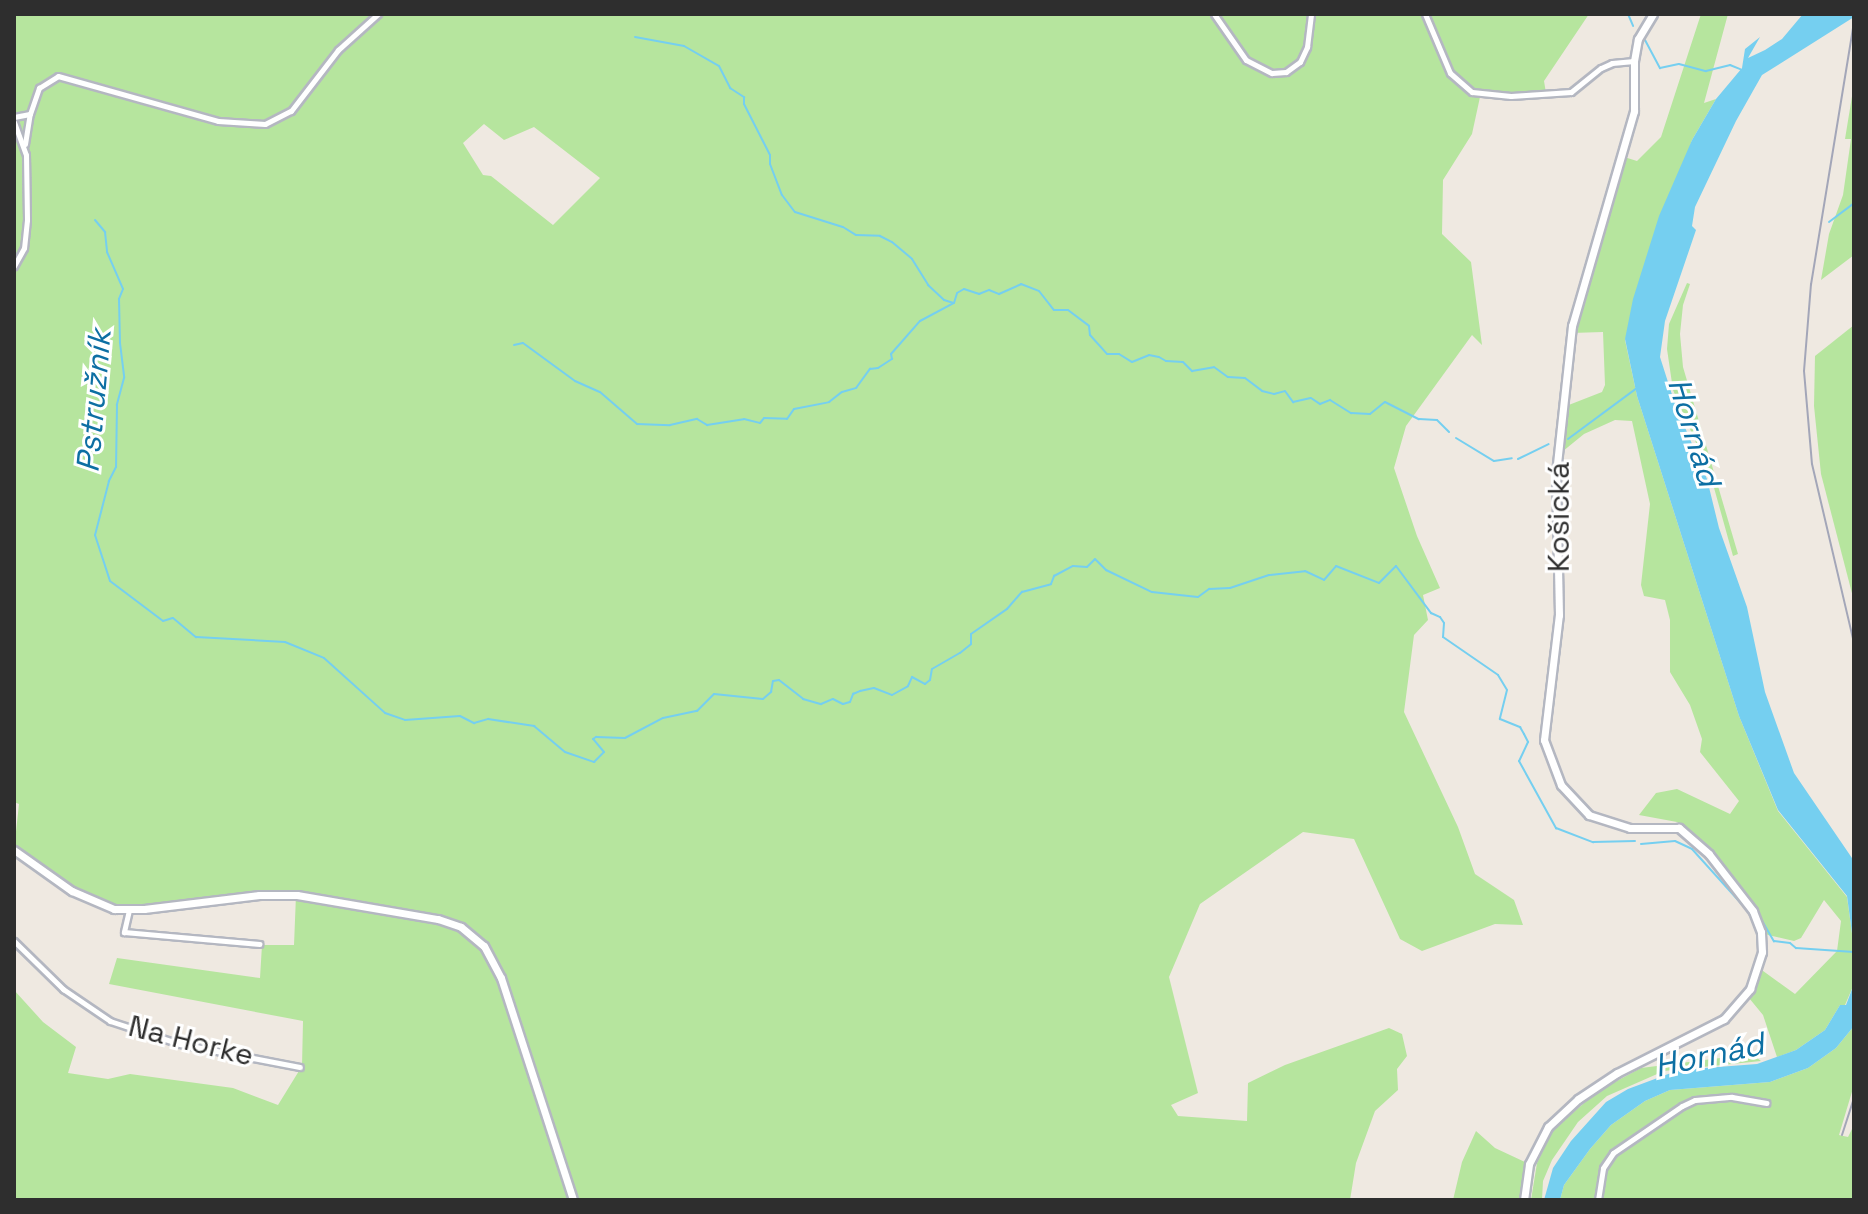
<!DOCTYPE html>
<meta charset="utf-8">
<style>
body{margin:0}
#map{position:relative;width:1868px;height:1214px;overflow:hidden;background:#efe9e1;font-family:"Space Grotesk",sans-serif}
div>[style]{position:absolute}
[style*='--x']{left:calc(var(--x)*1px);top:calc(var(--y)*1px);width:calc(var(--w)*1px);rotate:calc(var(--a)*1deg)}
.green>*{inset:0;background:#b6e59e}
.water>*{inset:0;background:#75cff0}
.stream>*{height:2px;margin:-1px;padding:0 1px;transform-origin:1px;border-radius:1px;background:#75cff0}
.roads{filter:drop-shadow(2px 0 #b4b7c1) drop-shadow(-2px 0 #b4b7c1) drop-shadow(0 2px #b4b7c1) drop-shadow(0 -2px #b4b7c1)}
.street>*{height:5px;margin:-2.5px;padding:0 2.5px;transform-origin:2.5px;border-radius:2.5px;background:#fff}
.secondary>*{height:7px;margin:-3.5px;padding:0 3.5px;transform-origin:3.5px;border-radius:3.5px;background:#fff}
.rail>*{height:2px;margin:-1px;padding:0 1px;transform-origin:1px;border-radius:1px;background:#a3a6b8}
span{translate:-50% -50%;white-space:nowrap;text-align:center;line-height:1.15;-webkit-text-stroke:6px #fff;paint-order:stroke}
.street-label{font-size:30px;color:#2e2e2e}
.water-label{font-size:32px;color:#0d6fa3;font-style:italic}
.frame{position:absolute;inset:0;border:16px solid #2e2e2e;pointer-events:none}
</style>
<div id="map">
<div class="green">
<i style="clip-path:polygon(evenodd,14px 14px,1589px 14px,1544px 81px,1546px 93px,1480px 97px,1472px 134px,1443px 180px,1442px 234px,1471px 262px,1482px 345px,1472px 335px,1406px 426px,1394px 468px,1417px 536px,1440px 588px,1423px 595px,1428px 620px,1414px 635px,1404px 712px,1458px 827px,1475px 874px,1514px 900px,1523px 925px,1495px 924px,1422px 951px,1400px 939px,1354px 839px,1303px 832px,1200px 904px,1169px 977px,1198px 1093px,1171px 1105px,1178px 1116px,1247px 1121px,1248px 1083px,1285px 1065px,1389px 1028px,1402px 1034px,1407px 1056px,1397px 1069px,1398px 1090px,1375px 1111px,1356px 1163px,1350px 1200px,14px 1200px,14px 990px,43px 1022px,76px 1047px,68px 1073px,108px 1079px,130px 1074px,233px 1088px,278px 1105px,302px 1066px,303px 1021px,109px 984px,117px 958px,260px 978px,262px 945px,294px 945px,296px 895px,259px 895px,144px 909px,98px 904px,14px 850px,19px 804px,14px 802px,14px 14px,484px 124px,504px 140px,534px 127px,600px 178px,553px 225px,491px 176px,483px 175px,463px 143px,484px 124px)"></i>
<i style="clip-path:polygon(1701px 14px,1728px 14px,1704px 103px,1716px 99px,1692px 140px,1625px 340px,1637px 396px,1739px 716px,1778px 811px,1847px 897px,1854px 948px,1854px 984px,1845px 1005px,1840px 1005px,1825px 1030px,1796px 1050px,1777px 1057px,1763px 1015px,1749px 998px,1759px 968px,1795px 994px,1837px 951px,1841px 921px,1824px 900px,1801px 938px,1794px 941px,1768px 935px,1756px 927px,1724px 872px,1697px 839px,1677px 822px,1639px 815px,1656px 793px,1677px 789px,1730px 814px,1739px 801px,1700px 752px,1702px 739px,1690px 705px,1670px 672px,1670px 620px,1665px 600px,1644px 596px,1641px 585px,1650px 504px,1632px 421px,1615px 420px,1584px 434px,1557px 456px,1561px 408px,1602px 392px,1605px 385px,1603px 332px,1571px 333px,1583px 271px,1621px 156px,1637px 161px,1661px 137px)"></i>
<i style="clip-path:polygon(1854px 84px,1854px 255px,1821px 280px,1829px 234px,1843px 195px,1851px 139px,1845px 139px)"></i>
<i style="clip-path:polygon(1687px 283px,1690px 284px,1683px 305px,1680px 334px,1683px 367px,1738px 554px,1733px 556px,1711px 477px,1673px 390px,1667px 349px,1669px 324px)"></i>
<i style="clip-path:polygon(1854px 325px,1854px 601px,1821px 474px,1814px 406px,1815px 356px)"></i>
<i style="clip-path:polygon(1854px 1026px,1854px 1085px,1839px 1135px,1848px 1137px,1854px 1125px,1854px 1200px,1560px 1200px,1564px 1185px,1590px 1149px,1611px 1125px,1645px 1101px,1670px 1090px,1770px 1082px,1808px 1068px,1836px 1048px)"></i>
<i style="clip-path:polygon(1752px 1054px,1761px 1061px,1664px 1071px,1607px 1096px,1578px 1122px,1552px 1160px,1543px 1181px,1542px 1200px,1531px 1200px,1537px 1163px,1553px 1130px,1598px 1091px,1641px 1068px)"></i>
<i style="clip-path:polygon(1476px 1131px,1495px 1148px,1529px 1164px,1524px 1200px,1453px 1200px,1462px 1162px)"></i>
</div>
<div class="water">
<i style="clip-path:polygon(1803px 14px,1854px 14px,1854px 17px,1762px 75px,1736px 121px,1695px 207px,1692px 226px,1696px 230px,1665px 321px,1660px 357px,1675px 404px,1707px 479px,1719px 528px,1747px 607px,1765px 692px,1794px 773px,1854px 861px,1854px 948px,1847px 896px,1778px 810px,1739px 716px,1637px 396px,1625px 339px,1633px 299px,1659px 216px,1692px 140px,1716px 99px,1742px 68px,1745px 49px,1760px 37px,1748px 58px,1765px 50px,1782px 39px)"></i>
<i style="clip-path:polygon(1854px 984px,1854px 1026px,1836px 1048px,1808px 1068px,1770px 1082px,1670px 1090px,1645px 1101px,1611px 1125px,1590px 1149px,1564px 1185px,1560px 1200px,1544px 1200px,1553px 1168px,1571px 1141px,1606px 1102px,1628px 1089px,1679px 1070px,1757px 1064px,1796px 1050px,1825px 1030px,1840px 1005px,1846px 1005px)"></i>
</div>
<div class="stream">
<i style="--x:1628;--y:14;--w:13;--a:67"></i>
<i style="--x:635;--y:37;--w:50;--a:10.4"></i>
<i style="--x:684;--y:46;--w:40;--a:29.7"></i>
<i style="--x:719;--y:66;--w:25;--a:63"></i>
<i style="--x:730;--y:88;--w:17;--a:33"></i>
<i style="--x:744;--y:97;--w:7;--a:90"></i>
<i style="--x:744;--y:104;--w:57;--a:63"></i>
<i style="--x:770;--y:155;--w:9;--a:90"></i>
<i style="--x:770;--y:164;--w:33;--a:69"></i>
<i style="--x:782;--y:195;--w:21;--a:53"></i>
<i style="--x:795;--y:212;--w:50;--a:17.4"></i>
<i style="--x:843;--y:227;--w:15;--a:32"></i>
<i style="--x:856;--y:235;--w:24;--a:2"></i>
<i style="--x:880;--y:236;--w:13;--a:27"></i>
<i style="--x:892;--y:242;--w:26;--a:40"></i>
<i style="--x:912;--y:259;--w:31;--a:58"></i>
<i style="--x:928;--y:285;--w:22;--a:43"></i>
<i style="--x:944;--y:300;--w:10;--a:17"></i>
<i style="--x:954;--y:303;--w:10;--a:-73"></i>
<i style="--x:957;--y:293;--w:8;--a:-30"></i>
<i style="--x:964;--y:289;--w:16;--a:18"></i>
<i style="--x:979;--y:294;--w:11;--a:-22"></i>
<i style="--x:989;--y:290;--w:11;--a:22"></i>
<i style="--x:999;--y:294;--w:24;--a:-24"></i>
<i style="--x:1021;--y:284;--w:19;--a:21"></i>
<i style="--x:1039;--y:291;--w:24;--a:52"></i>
<i style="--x:1054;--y:310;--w:14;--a:0"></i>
<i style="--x:1068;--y:310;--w:26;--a:37"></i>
<i style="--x:1089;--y:326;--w:9;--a:84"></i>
<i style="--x:1090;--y:335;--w:25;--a:48"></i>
<i style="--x:1107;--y:354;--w:12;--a:0"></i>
<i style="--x:1119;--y:354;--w:15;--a:32"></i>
<i style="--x:1132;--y:362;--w:18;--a:-22"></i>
<i style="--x:1149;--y:355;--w:10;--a:11"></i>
<i style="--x:1159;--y:357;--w:8;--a:30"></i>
<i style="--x:1166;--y:361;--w:17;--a:3"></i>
<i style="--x:1183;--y:362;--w:13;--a:45"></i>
<i style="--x:1192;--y:371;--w:22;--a:-10"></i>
<i style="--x:1214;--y:367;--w:17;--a:36"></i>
<i style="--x:1228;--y:377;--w:17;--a:3"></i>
<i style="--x:1245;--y:378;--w:21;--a:37"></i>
<i style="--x:1262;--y:391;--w:12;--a:14"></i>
<i style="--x:1274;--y:394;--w:11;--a:-15"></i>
<i style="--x:1285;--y:391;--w:14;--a:54"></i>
<i style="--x:1293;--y:402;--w:18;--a:-13"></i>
<i style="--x:1311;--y:398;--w:11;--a:34"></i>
<i style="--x:1320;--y:404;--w:11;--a:-22"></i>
<i style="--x:1330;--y:400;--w:25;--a:32"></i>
<i style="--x:1351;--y:413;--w:19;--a:3"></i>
<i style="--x:1370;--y:414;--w:19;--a:-39"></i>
<i style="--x:1385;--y:402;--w:38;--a:27"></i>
<i style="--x:1419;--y:419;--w:18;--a:3"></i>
<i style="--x:1437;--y:420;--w:17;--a:45"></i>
<i style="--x:1645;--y:40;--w:32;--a:62"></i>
<i style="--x:1660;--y:68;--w:19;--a:-12"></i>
<i style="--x:1679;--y:64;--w:28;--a:15"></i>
<i style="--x:1706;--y:71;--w:25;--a:-14"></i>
<i style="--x:1730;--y:65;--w:11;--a:22"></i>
<i style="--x:95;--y:220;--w:16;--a:50"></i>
<i style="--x:105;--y:232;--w:20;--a:84"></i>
<i style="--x:107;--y:252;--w:40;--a:66.6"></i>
<i style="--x:123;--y:289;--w:11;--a:112"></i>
<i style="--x:119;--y:299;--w:44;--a:88.7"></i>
<i style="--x:120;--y:343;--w:35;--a:83"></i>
<i style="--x:124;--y:378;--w:28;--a:105"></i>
<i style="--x:117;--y:405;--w:62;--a:90.9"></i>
<i style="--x:116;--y:467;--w:16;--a:117"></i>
<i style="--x:109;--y:481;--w:56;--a:104.5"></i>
<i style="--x:95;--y:535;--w:48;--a:71.9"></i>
<i style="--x:110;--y:581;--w:66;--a:37"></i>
<i style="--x:163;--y:621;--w:10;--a:-17"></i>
<i style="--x:173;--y:618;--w:30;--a:40"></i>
<i style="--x:196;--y:637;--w:89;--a:3.2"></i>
<i style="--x:285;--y:642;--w:42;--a:22.3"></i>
<i style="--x:324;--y:658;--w:82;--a:42"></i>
<i style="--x:385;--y:713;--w:21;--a:19"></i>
<i style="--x:405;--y:720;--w:55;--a:-4.2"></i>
<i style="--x:460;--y:716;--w:16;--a:27"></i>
<i style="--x:474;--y:723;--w:15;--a:-16"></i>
<i style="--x:488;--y:719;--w:47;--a:8.7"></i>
<i style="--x:534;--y:726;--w:40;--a:40"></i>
<i style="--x:565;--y:752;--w:31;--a:19"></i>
<i style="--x:594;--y:762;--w:14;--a:-45"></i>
<i style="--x:604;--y:752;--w:17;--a:-130"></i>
<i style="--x:593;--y:739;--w:4;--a:-34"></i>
<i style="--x:596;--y:737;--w:29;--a:2"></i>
<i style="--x:625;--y:738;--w:43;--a:-27.8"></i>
<i style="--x:663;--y:718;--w:35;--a:-12"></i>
<i style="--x:697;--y:711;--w:24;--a:-45"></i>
<i style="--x:714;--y:694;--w:49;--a:5.8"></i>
<i style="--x:763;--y:699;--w:11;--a:-41"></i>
<i style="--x:771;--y:692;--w:11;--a:-80"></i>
<i style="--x:773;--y:681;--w:6;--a:-9"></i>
<i style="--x:779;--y:680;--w:31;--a:38"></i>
<i style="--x:803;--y:699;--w:19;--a:16"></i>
<i style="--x:821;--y:704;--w:13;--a:-23"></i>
<i style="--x:833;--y:699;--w:11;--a:27"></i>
<i style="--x:843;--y:704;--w:7;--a:-16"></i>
<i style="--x:850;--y:702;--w:9;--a:-69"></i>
<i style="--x:853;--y:694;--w:8;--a:-23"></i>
<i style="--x:860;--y:691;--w:14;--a:-12"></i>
<i style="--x:874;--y:688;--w:19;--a:21"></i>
<i style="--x:892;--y:695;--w:18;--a:-29"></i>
<i style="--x:908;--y:686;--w:10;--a:-66"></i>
<i style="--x:912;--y:677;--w:15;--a:28"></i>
<i style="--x:925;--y:684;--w:6;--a:-39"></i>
<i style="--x:930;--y:680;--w:11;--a:-80"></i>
<i style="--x:932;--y:669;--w:32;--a:-30"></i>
<i style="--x:960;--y:653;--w:14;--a:-39"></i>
<i style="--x:971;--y:644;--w:10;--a:-90"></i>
<i style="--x:971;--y:634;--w:44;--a:-34.8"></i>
<i style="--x:1007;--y:609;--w:23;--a:-49"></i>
<i style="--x:1022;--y:592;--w:30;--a:-15"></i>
<i style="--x:1051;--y:584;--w:9;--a:-69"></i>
<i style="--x:1054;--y:576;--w:21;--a:-28"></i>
<i style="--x:1073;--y:566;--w:14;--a:4"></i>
<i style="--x:1087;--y:567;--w:11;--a:-45"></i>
<i style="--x:1095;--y:559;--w:16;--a:45"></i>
<i style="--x:1106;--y:570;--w:51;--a:25.6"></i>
<i style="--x:1152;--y:592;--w:46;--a:6.2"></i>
<i style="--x:1198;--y:597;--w:14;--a:-36"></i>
<i style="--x:1209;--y:589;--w:21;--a:-3"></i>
<i style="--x:1230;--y:588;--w:41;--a:-18.4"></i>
<i style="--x:1269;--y:575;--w:36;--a:-6"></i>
<i style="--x:1305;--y:571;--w:21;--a:25"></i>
<i style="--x:1324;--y:580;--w:18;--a:-49"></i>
<i style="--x:1336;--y:566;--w:46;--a:21.6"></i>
<i style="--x:1379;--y:583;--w:24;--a:-45"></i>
<i style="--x:1396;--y:566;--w:59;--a:53.3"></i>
<i style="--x:1431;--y:613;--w:10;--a:24"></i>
<i style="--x:1440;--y:617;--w:7;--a:56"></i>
<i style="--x:1444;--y:623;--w:14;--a:94"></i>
<i style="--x:1443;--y:637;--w:67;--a:34.6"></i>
<i style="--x:1498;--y:675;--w:17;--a:59"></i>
<i style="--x:1507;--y:690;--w:30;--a:104"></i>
<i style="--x:1500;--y:719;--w:22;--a:22"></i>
<i style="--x:1520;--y:727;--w:8;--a:60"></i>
<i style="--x:1524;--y:734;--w:9;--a:63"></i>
<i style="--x:1528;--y:742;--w:21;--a:115"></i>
<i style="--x:1519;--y:761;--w:77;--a:61.1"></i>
<i style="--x:1556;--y:828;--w:40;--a:21"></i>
<i style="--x:1593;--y:842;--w:42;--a:-1.4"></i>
<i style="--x:1829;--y:222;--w:31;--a:-37"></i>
<i style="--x:514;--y:345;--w:9;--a:-13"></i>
<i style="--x:523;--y:343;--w:64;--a:36.2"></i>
<i style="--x:575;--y:381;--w:27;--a:24"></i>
<i style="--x:600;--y:392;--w:49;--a:40.9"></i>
<i style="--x:637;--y:424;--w:33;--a:2"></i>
<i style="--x:670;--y:425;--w:28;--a:-13"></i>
<i style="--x:697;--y:419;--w:12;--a:31"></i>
<i style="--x:707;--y:425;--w:37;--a:-9"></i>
<i style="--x:744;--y:419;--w:16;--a:14"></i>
<i style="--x:760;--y:423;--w:6;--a:-51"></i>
<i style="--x:764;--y:418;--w:23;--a:2"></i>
<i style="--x:787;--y:419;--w:12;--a:-55"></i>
<i style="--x:794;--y:409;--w:36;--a:-11"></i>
<i style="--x:829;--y:402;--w:16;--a:-38"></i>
<i style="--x:842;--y:392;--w:15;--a:-16"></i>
<i style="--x:856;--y:388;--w:24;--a:-54"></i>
<i style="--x:870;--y:369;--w:8;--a:-7"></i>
<i style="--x:878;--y:368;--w:17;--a:-33"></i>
<i style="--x:892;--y:359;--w:5;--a:-101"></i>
<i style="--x:891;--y:354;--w:44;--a:-48.7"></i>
<i style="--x:920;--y:321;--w:38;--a:-28"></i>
<i style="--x:1456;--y:438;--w:44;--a:31.2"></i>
<i style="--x:1494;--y:461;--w:18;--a:-9"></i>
<i style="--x:1568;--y:439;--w:86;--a:-36.5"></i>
<i style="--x:1518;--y:459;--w:34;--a:-26"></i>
<i style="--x:1641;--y:844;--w:34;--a:-5"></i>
<i style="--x:1675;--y:841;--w:19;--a:25"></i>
<i style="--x:1692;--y:849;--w:82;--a:48"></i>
<i style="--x:1757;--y:912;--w:34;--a:60"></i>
<i style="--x:1774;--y:941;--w:16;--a:7"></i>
<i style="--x:1790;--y:943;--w:8;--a:40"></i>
<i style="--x:1796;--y:948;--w:58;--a:3.9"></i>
</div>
<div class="roads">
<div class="street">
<i style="--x:1214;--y:14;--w:56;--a:55.2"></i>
<i style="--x:1246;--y:60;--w:29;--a:27"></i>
<i style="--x:1272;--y:73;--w:14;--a:-4"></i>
<i style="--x:1286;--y:72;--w:17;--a:-36"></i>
<i style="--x:1300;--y:62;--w:17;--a:-65"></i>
<i style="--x:1307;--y:47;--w:33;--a:-83"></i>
<i style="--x:1425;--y:14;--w:64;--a:67"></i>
<i style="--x:1450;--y:73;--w:29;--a:41"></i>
<i style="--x:1472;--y:92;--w:39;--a:6"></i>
<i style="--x:1511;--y:96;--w:60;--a:-3.8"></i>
<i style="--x:1571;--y:92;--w:38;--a:-39"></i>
<i style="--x:1601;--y:68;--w:12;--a:-24"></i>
<i style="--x:1612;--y:63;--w:22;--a:-5"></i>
<i style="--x:14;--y:117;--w:16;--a:-11"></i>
<i style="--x:30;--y:114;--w:28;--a:-71"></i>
<i style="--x:39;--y:88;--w:22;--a:-32"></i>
<i style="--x:58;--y:76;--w:166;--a:15.7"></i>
<i style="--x:218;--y:121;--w:47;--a:3.7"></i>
<i style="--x:265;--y:124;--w:29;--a:-27"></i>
<i style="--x:291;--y:111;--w:77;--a:-52.4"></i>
<i style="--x:338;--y:50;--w:54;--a:-42"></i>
<i style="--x:14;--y:122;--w:35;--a:70"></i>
<i style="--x:26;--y:155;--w:65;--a:89.1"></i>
<i style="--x:27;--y:220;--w:28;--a:96"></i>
<i style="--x:24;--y:248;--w:21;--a:119"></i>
<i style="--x:25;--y:144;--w:30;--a:-81"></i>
<i style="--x:129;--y:910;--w:23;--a:103"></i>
<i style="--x:124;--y:932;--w:136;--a:5.1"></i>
<i style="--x:14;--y:941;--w:69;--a:44.4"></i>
<i style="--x:63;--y:989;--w:57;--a:34.2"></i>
<i style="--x:110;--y:1021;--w:74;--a:18.2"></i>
<i style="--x:180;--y:1044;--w:122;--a:10.9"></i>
<i style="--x:1598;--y:1200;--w:32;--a:-81"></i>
<i style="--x:1603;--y:1168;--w:18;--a:-56"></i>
<i style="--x:1613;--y:1153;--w:83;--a:-34.3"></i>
<i style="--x:1682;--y:1106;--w:14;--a:-25"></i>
<i style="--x:1695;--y:1100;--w:37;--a:-5"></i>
<i style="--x:1732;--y:1097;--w:35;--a:10"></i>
</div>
<div class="secondary">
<i style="--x:14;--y:850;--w:71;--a:35.3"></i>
<i style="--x:72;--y:891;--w:46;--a:23.2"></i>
<i style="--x:114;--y:909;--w:30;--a:0"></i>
<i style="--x:144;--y:909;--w:116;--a:-6.9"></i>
<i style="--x:259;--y:895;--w:38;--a:0"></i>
<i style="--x:297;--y:895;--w:143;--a:9.7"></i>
<i style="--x:438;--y:919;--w:24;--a:19"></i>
<i style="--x:461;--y:927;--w:30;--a:40"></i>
<i style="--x:484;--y:946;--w:36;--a:62"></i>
<i style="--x:501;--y:978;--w:233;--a:72"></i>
<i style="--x:1524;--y:1200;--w:36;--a:-82"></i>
<i style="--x:1529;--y:1164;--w:42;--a:-62.8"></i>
<i style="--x:1548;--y:1127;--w:41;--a:-43"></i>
<i style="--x:1578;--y:1099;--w:47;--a:-33.7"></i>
<i style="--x:1617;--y:1073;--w:120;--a:-26.8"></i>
<i style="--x:1724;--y:1019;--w:40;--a:-49"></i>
<i style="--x:1750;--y:989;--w:39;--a:-72"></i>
<i style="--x:1762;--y:952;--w:20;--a:-93"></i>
<i style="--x:1761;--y:932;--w:22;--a:-111"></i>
<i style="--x:1753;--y:911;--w:72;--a:-127.7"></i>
<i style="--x:1709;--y:854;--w:40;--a:-139"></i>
<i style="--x:1679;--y:828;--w:49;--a:180"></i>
<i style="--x:1630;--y:828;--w:43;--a:-162.4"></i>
<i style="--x:1589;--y:815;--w:41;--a:-133"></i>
<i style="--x:1561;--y:785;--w:48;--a:-110.7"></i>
<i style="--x:1544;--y:740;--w:126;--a:-83.2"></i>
<i style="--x:1559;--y:615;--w:142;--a:-91.2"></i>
<i style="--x:1556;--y:473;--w:148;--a:-83.8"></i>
<i style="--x:1572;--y:326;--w:224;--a:-73.9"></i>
<i style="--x:1634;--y:111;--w:50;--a:-90"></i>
<i style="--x:1634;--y:61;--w:22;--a:-80"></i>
<i style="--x:1638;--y:39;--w:29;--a:-59"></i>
</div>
</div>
<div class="rail">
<i style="--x:1854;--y:22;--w:266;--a:99.3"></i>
<i style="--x:1811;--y:284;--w:87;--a:94.6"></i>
<i style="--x:1804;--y:371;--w:93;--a:85.1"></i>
<i style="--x:1812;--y:464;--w:184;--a:76.8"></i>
<i style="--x:1842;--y:1135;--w:39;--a:-72"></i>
</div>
<div class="street-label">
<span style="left:1559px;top:517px;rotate:-90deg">Košická</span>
<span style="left:191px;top:1041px;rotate:14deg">Na Horke</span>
</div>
<div class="water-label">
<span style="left:94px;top:401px;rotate:-85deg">Pstružník</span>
<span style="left:1694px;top:432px;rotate:73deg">Hornád</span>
<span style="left:1709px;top:1055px;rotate:-12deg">Hornád</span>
</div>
<div class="frame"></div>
</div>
